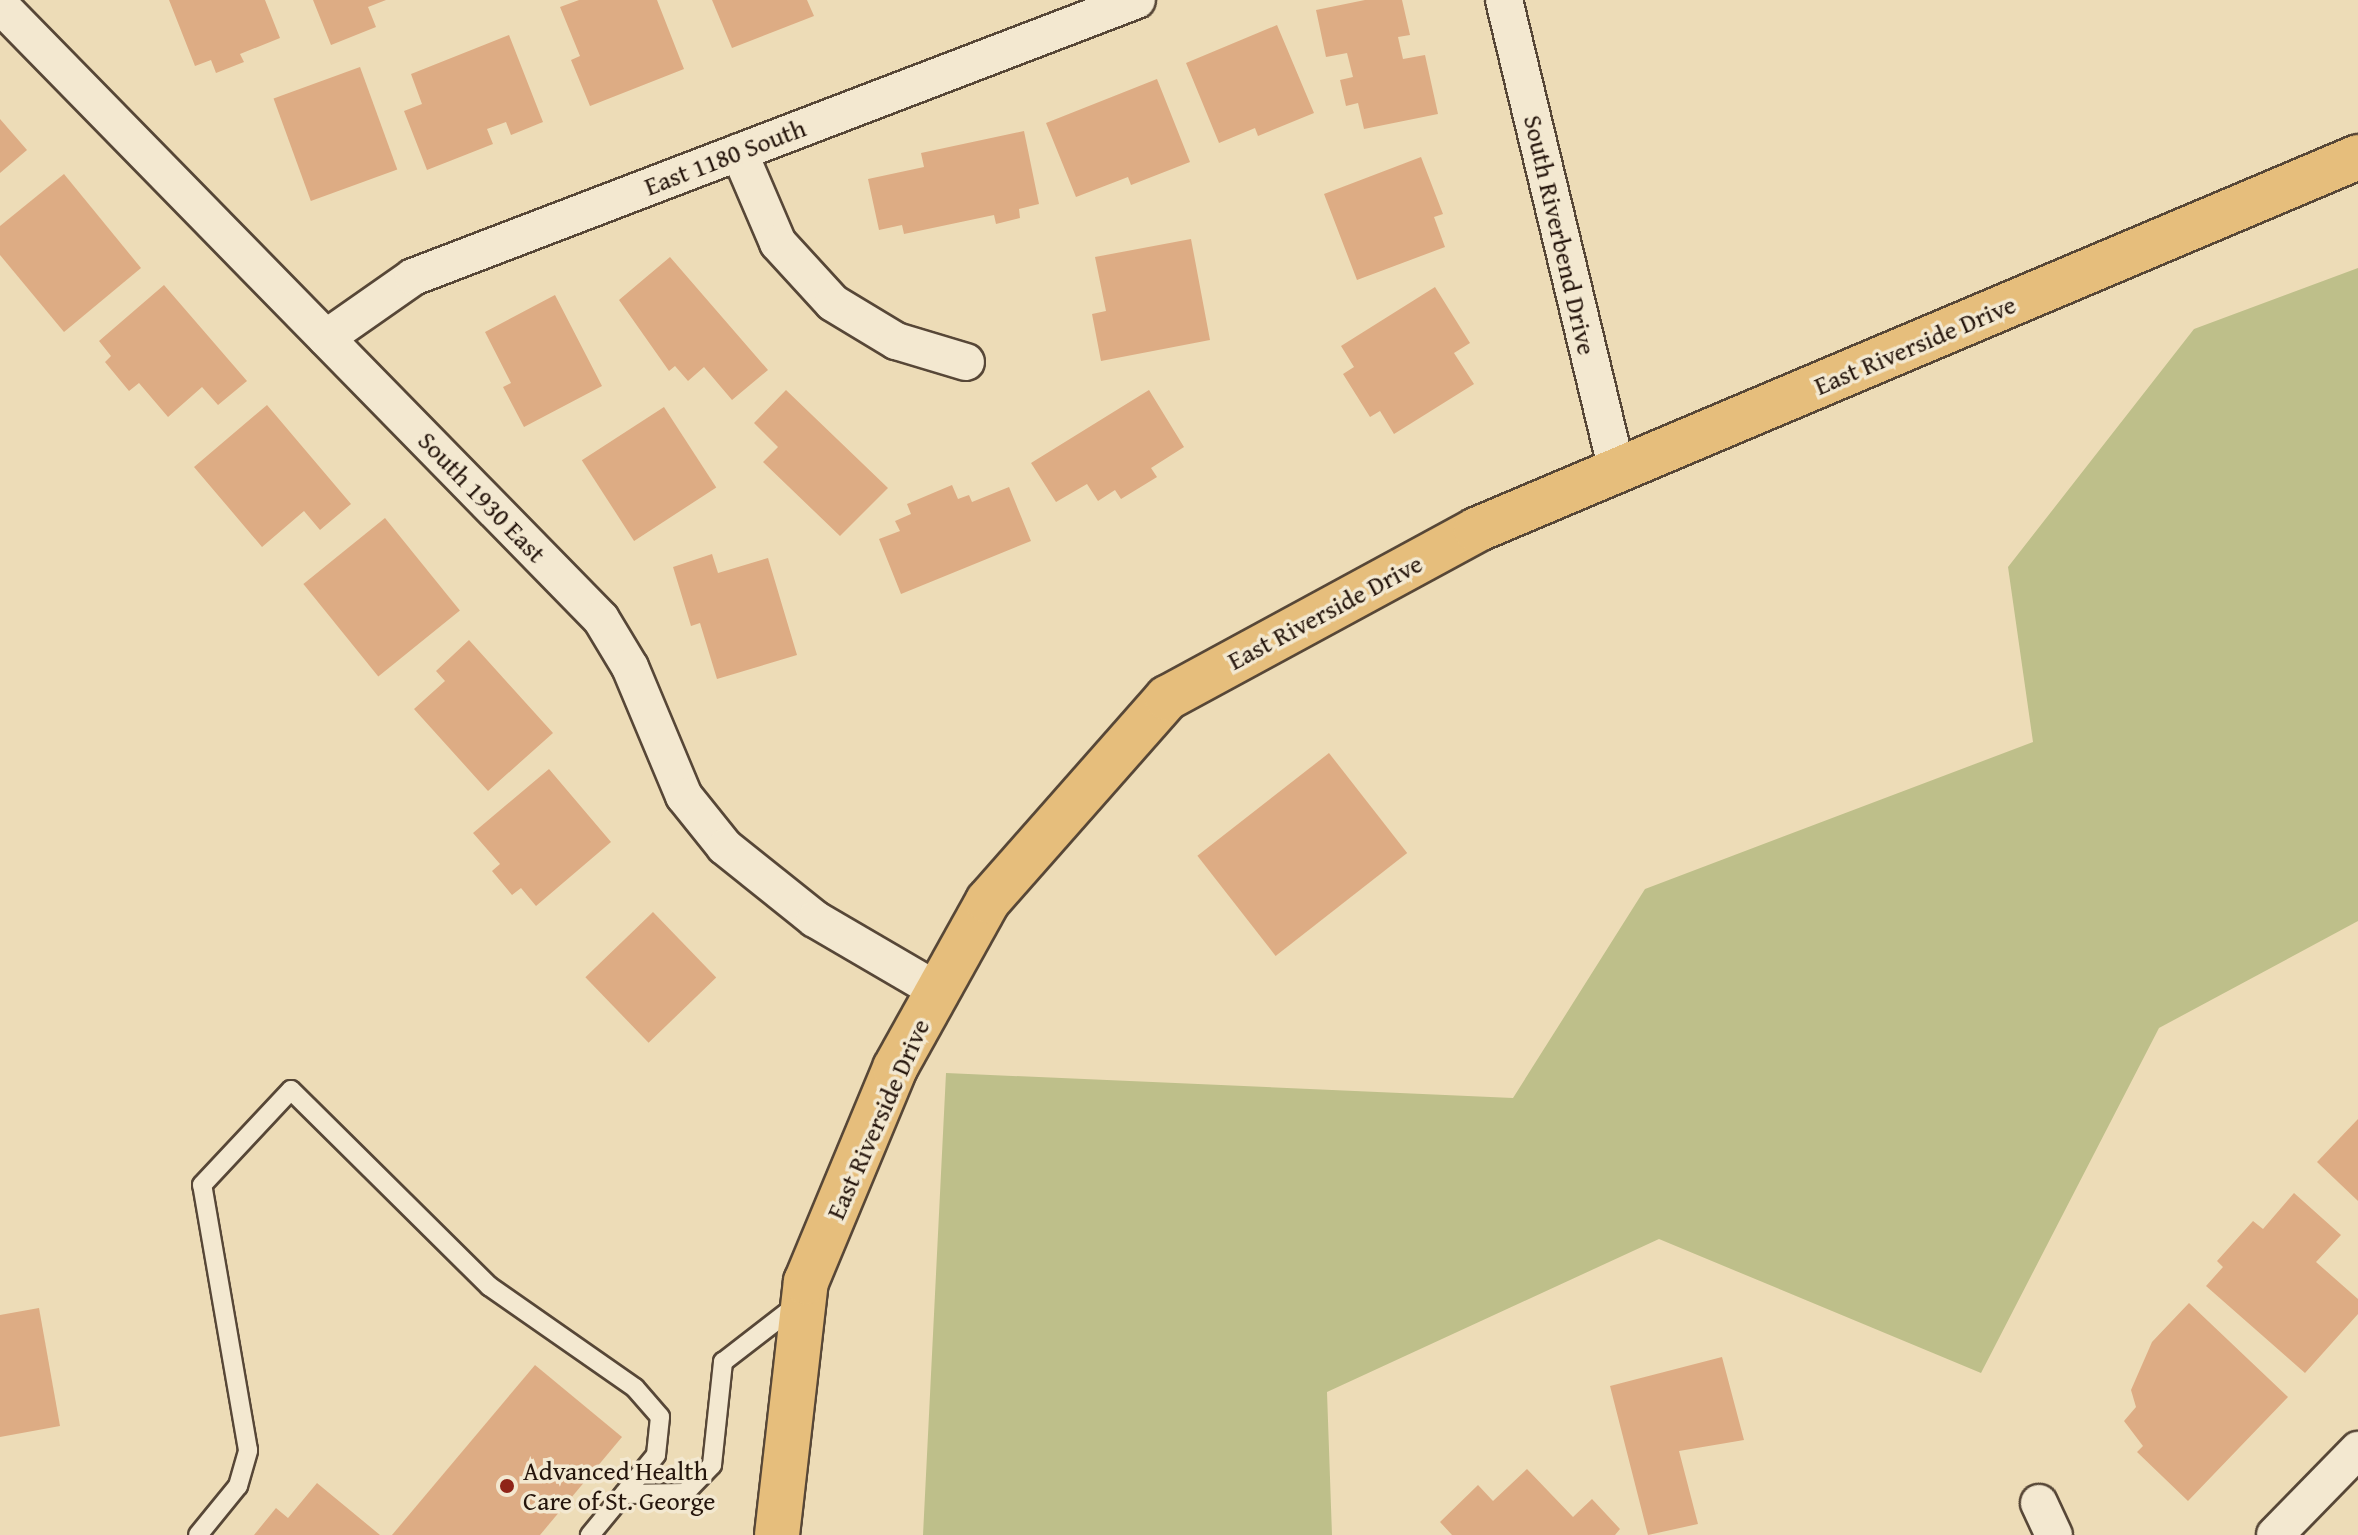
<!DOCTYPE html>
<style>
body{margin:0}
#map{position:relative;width:2358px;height:1535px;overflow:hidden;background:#eddcb7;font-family:"Gentium Book Plus",serif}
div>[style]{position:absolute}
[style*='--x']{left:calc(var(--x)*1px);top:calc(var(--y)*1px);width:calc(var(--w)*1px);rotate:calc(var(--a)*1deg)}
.green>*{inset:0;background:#bebf8a}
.building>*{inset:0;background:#ddac84;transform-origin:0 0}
.roads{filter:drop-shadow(2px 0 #574737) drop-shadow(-2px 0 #574737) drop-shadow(0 2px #574737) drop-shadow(0 -2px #574737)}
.service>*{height:18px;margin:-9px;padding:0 9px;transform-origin:9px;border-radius:9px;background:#f3e8d0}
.minor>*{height:36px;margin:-18px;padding:0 18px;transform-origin:18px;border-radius:18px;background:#f3e8d0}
.primary>*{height:44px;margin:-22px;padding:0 22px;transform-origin:22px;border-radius:22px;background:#e6be7c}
.dots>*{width:22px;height:22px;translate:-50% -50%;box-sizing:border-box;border:4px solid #f3e8d0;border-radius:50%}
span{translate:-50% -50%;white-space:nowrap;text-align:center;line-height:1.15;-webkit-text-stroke:7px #f3e8d0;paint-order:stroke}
.street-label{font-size:26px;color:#25150c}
.poi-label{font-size:26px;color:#25150c}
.left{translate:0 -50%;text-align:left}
</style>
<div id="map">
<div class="green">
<i style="clip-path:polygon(2358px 268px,2358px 921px,2159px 1028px,1981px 1373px,1659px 1239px,1327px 1392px,1332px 1535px,923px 1535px,946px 1073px,1513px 1098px,1645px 889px,2033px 742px,2008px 567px,2194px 329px)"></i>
</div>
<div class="building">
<i style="clip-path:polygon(169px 0,265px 0,280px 38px,240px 54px,244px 62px,216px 73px,211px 60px,195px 66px)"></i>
<i style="clip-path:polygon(313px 0,386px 0,368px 7px,376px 27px,331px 45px)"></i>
<i style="clip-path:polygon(579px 0,657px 0,684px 69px,590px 106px,571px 60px,580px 56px,560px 7px)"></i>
<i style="clip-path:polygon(712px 0,807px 0,814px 16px,732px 48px)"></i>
<i style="clip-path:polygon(1365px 0,1402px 0,1410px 35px,1398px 37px,1403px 59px,1425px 55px,1438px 114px,1364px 129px,1358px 103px,1346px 106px,1340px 80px,1353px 77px,1347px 53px,1326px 57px,1316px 10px)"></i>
<i style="clip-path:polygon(1277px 25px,1314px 113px,1258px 136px,1255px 128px,1219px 143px,1186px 63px)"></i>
<i style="clip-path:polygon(509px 35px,543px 122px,511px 135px,506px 122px,487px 129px,493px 144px,427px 170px,404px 111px,422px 104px,411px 74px)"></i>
<i style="left:360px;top:67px;width:109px;height:92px;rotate:70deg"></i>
<i style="clip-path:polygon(1157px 79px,1190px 162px,1131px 185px,1128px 177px,1076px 197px,1046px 123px)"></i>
<i style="clip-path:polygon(0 119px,27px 150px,0 173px)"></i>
<i style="clip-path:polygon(1024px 131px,1039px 204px,1019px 209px,1020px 218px,996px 224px,994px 215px,904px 234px,902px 225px,879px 230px,868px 179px,924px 167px,921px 153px)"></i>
<i style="clip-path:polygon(1421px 157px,1443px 214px,1434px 217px,1445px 247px,1357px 280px,1324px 194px)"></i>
<i style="clip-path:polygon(64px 174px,141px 268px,64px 332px,0 255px,0 226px)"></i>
<i style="clip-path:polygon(1191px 239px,1210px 340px,1101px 361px,1092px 314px,1106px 311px,1095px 257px)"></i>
<i style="clip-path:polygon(670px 257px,768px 370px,732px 400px,704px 367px,688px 381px,675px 366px,669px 371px,619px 300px)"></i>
<i style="clip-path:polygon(164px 285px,247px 381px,218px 405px,202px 387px,168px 417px,139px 383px,129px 391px,105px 362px,111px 356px,99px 341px)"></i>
<i style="clip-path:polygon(1435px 287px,1470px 343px,1454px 353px,1474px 384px,1394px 434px,1380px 411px,1370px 417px,1343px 374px,1354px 367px,1341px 346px)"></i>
<i style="clip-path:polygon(555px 295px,602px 386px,524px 427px,503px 387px,511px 383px,485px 332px)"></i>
<i style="clip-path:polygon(786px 390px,888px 488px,840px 536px,763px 462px,778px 447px,754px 423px)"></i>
<i style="clip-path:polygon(1149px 390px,1184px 447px,1151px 468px,1157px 477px,1121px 499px,1115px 490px,1098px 501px,1087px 484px,1056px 502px,1031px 463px)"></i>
<i style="clip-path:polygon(267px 405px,351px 504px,320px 530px,304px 511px,262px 547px,194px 467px)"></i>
<i style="left:664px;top:407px;width:96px;height:98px;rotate:57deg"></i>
<i style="clip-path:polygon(952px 485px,958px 499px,969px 495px,972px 502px,1009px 487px,1031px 541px,901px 594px,879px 539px,900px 531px,895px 521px,911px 514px,907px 504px)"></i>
<i style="left:385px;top:518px;width:119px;height:105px;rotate:51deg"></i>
<i style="clip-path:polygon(712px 554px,718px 573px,768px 558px,797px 655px,717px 679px,700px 623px,691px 626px,673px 567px)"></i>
<i style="clip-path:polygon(469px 640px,553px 733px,488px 791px,414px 709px,445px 681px,436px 671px)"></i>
<i style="left:1329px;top:753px;width:127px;height:167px;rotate:52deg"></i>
<i style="clip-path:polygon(549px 769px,611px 842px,536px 906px,521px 888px,512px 895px,492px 871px,500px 864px,473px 833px)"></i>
<i style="left:653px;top:912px;width:91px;height:94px;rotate:46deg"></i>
<i style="clip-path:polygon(2358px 1119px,2358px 1201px,2317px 1162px)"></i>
<i style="clip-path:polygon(2294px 1193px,2341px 1235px,2316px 1262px,2358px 1299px,2358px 1314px,2305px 1373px,2206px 1286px,2223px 1267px,2217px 1261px,2253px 1221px,2263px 1229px)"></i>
<i style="clip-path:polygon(2189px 1303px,2288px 1397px,2188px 1501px,2137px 1452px,2143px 1446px,2124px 1421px,2136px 1407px,2131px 1390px,2152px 1342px)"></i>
<i style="clip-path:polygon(39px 1308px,60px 1426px,0 1437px,0 1315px)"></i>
<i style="clip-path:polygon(1722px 1357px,1744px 1440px,1679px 1451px,1698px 1524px,1648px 1535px,1610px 1386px)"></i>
<i style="clip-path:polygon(535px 1365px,622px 1437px,540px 1535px,392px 1535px)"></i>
<i style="clip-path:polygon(1527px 1469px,1573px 1517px,1592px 1499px,1620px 1529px,1615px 1535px,1452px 1535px,1440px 1522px,1478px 1485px,1493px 1501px)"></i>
<i style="clip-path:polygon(317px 1483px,380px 1535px,254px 1535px,276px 1508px,288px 1518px)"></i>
</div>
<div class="roads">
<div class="service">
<i style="--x:624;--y:1494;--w:61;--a:-0.9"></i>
<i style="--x:685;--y:1493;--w:39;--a:-46"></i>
<i style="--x:712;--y:1465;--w:104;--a:-83.9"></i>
<i style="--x:723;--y:1362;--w:95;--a:-37.7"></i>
<i style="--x:198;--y:1535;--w:63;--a:-50.8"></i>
<i style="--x:238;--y:1486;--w:37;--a:-74"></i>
<i style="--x:248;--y:1450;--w:269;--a:-99.8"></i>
<i style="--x:202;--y:1185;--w:130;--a:-46.9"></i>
<i style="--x:291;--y:1090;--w:279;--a:44.7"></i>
<i style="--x:489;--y:1286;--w:178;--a:34.9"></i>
<i style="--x:635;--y:1388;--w:38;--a:49"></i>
<i style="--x:660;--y:1417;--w:38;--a:96"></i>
<i style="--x:656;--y:1455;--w:104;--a:129.5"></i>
</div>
<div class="minor">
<i style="--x:1504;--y:0;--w:484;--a:76.5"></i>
<i style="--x:0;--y:5;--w:859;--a:45.61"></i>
<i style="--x:601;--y:619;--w:56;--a:58.9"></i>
<i style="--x:630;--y:667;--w:140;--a:67.3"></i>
<i style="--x:684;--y:796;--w:65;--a:51.2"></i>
<i style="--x:725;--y:847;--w:115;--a:38.7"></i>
<i style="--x:815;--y:919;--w:143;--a:30.3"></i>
<i style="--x:739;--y:152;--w:99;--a:66.8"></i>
<i style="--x:778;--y:243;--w:81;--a:47.5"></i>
<i style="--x:833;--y:303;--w:74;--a:31.1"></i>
<i style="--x:896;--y:341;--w:73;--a:16.7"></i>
<i style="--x:326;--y:338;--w:106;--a:-35"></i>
<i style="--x:413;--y:277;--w:775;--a:-20.94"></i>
<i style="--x:2039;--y:1503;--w:35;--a:65"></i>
<i style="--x:2275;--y:1535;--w:119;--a:-45.7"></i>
</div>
<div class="primary">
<i style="--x:777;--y:1535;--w:255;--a:-83.5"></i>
<i style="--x:806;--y:1282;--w:232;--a:-67.4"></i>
<i style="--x:895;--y:1068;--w:191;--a:-60.9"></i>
<i style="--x:988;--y:901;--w:271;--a:-48.6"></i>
<i style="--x:1167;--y:698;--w:352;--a:-28.5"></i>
<i style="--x:1476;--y:530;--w:958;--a:-22.92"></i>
</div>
</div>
<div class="dots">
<i style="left:507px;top:1486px;background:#8f2418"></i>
</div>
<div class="street-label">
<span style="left:725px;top:157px;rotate:-21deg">East 1180 South</span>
<span style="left:1560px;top:235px;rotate:77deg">South Riverbend Drive</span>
<span style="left:1915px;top:345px;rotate:-23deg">East Riverside Drive</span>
<span style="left:482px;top:497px;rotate:46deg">South 1930 East</span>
<span style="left:1325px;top:612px;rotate:-28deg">East Riverside Drive</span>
<span style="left:878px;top:1119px;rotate:-66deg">East Riverside Drive</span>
</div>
<div class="poi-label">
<span class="left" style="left:523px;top:1486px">Advanced Health<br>Care of St. George</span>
</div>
</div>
